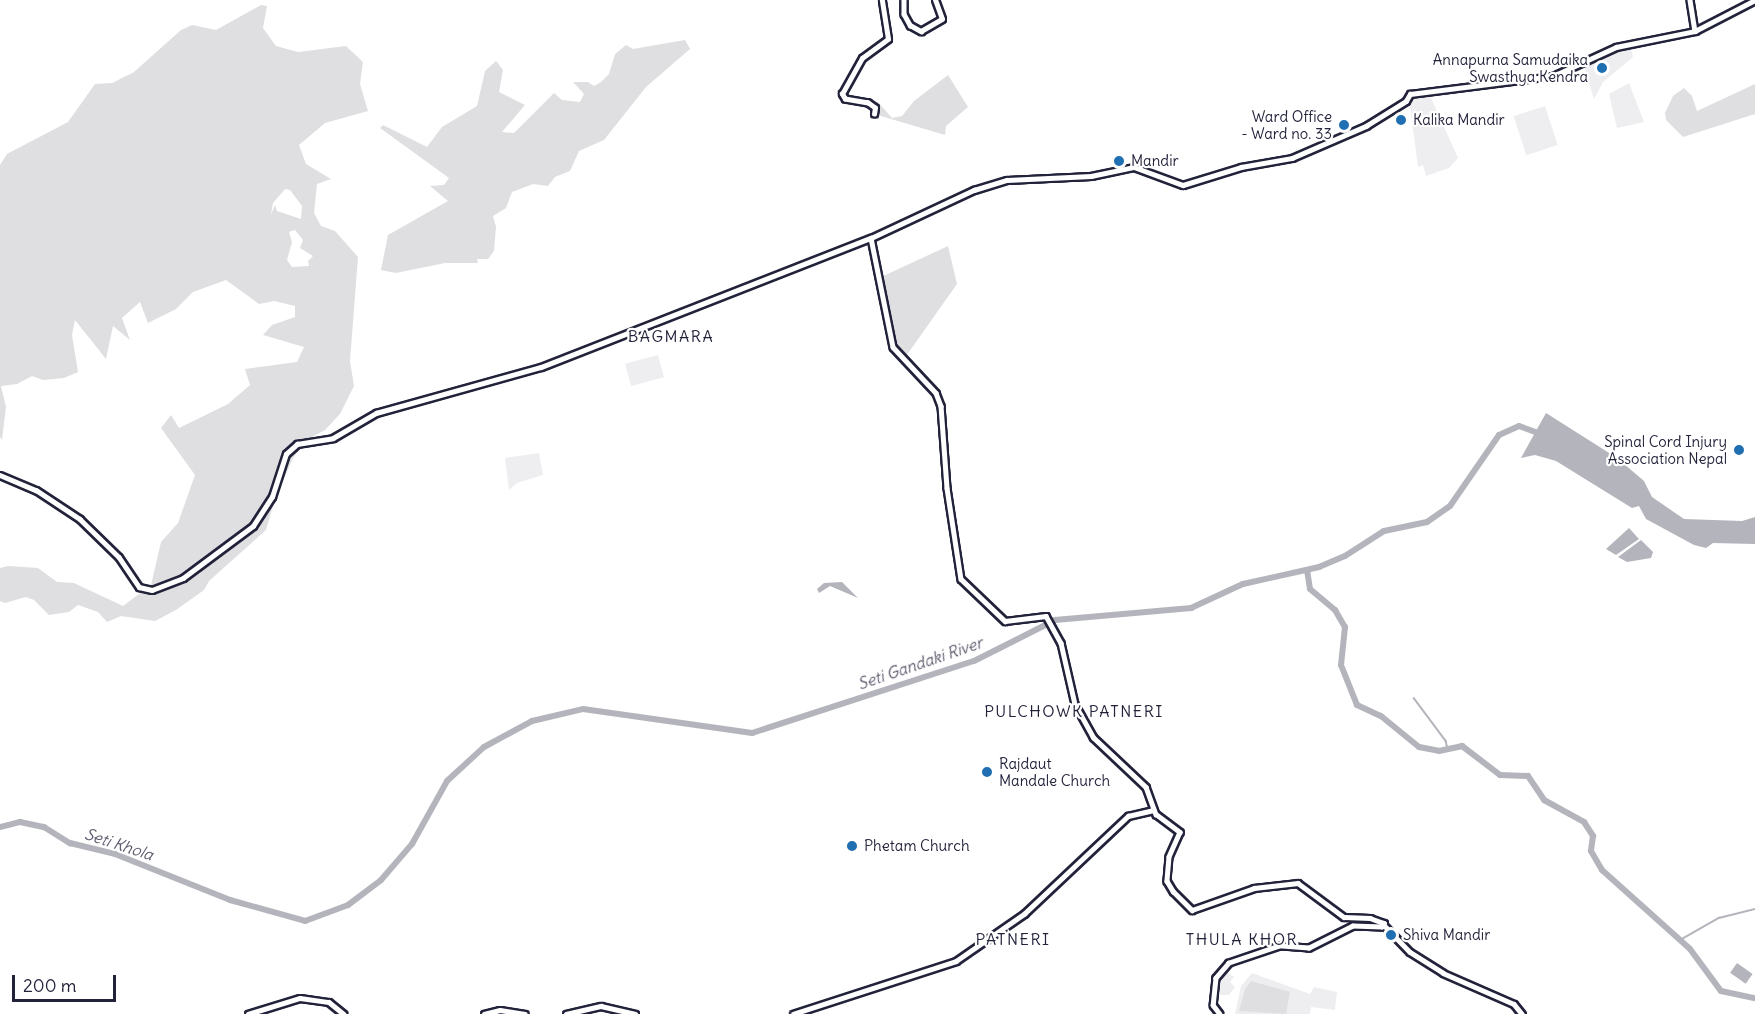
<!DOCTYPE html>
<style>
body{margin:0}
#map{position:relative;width:1755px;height:1014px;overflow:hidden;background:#fff;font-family:Delius,sans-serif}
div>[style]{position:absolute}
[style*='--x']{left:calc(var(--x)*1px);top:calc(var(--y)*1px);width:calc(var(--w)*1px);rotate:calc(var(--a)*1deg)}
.built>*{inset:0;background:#eeeef1;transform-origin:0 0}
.green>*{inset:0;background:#dfdfe2}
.water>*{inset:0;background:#b4b4bc;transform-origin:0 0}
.stream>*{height:1.5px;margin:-0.75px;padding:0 0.75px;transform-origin:0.75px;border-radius:0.75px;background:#b4b4bc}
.river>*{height:6px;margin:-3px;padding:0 3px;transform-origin:3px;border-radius:3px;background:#b4b4bc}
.roads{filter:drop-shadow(2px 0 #22223b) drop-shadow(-2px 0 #22223b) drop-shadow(0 2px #22223b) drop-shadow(0 -2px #22223b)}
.secondary>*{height:4.5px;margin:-2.25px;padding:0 2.25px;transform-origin:2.25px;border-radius:2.25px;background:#fff}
.dots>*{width:16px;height:16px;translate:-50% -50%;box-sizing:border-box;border:3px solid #fff;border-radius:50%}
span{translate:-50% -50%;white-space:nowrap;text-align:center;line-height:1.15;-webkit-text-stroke:4.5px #fff;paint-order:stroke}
.poi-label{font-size:15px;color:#22223b}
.right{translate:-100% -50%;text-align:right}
.left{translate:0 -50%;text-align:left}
.neighbourhood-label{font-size:16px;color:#22223b;letter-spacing:1.5px}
.water-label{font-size:16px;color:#5c5c6f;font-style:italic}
.scale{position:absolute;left:12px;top:975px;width:104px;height:27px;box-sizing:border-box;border:3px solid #22223b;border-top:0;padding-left:8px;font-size:18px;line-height:21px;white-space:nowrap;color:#22223b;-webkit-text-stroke:4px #fff;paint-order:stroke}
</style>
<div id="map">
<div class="built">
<i style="clip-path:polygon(1630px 46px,1633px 57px,1603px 82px,1594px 99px,1583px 63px)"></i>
<i style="clip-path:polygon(1629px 83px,1644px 122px,1617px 128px,1609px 94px)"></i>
<i style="clip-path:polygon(1430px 96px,1458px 158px,1449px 168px,1426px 176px,1423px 165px,1418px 167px,1409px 99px)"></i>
<i style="left:1545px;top:106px;width:41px;height:33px;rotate:72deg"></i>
<i style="left:658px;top:355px;width:23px;height:34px;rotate:75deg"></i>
<i style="clip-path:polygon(539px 453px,543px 475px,517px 483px,509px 490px,505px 458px)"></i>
<i style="clip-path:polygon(1225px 971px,1234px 977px,1230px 982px,1235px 987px,1229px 995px,1217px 995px)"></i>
<i style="clip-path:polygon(1252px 973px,1310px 994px,1314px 987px,1337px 992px,1335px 1010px,1311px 1007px,1310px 1014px,1235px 1014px,1241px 986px)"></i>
</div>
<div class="green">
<i style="clip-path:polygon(evenodd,261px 5px,267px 6px,263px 28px,276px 46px,298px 52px,346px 46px,363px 62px,360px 84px,368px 111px,325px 123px,299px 145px,306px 164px,331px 179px,317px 184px,314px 213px,321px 226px,335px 231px,358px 257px,350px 361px,354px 386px,340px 414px,325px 430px,306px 440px,293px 458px,275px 499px,266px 530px,209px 581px,204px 590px,176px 610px,155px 621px,121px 616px,107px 622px,98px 612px,78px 605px,69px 612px,49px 615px,34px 600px,26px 597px,5px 603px,0 601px,0 568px,8px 566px,38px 568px,57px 582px,74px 583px,123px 606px,151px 585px,161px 542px,178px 523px,195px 475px,161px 428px,171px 415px,179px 428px,228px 404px,250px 385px,245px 369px,297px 362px,304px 347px,263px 335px,272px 325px,295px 317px,295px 306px,274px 301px,259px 304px,226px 280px,193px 292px,176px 309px,148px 323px,140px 302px,122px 318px,130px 340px,113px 326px,106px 359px,75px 320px,72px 335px,78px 372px,64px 378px,43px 380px,32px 376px,17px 384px,1px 386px,6px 407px,2px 440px,0 437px,0 165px,7px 154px,68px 122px,95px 84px,112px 83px,134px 72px,181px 30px,192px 25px,216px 30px,261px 5px,285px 189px,290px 190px,302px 206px,301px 219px,277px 211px,275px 205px,271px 214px,273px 203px,285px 189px,261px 5px,295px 230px,303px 240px,300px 248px,313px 256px,308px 261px,309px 266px,292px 267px,287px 260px,292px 242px,289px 232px,295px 230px)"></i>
<i style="clip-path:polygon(685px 40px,690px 49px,646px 87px,604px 140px,579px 151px,570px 171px,555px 177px,548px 186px,533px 184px,512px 192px,506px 208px,493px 216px,496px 227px,494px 251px,488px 259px,477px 259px,478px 263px,445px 263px,396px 273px,381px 270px,388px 235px,448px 201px,430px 186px,444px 185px,449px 178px,380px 128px,383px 125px,427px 147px,442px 127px,477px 106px,485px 71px,496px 61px,503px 70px,499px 92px,525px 105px,502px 132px,514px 133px,554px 93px,562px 100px,580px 102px,584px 94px,573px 82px,588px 82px,594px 86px,601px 82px,609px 74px,615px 54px,626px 45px,633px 49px)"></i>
<i style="clip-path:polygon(948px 75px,968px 107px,946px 126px,945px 135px,874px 114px,877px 101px,892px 118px,902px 116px,914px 101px)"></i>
<i style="clip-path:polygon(1755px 84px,1755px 114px,1683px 137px,1666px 120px,1665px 113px,1673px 96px,1684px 88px,1692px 96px,1697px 111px)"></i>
<i style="clip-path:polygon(948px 246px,957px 284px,904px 359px,895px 351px,879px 278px)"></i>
<i style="clip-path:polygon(1251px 981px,1290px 992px,1286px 1014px,1239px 1011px,1245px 989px)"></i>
</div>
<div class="water">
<i style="clip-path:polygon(1546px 413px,1617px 458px,1644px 481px,1652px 497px,1684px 519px,1742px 521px,1755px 517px,1755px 544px,1713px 543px,1706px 548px,1694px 545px,1646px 519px,1639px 506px,1632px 508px,1556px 461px,1535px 455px,1521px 458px)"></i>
<i style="clip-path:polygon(1629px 528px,1639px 539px,1616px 555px,1606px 549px)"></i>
<i style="clip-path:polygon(1641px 540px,1653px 552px,1651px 558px,1627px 562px,1618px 557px)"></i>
<i style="clip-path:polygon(842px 582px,858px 598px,830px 586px,819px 593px,817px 589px,824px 583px)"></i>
<i style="left:1737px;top:963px;width:19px;height:12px;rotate:35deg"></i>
</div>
<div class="stream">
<i style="--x:1414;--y:698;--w:54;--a:53.3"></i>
<i style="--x:1446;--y:741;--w:8;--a:76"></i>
<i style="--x:1673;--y:935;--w:10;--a:24"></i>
<i style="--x:1682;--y:939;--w:43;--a:-29.6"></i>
<i style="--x:1719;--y:918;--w:37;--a:-14"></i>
</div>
<div class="river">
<i style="--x:1307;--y:570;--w:19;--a:81"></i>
<i style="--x:1310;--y:589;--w:33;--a:40"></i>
<i style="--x:1335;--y:610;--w:20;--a:60"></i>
<i style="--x:1345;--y:627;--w:38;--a:96"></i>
<i style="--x:1341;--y:665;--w:43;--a:68.2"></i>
<i style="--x:1357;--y:705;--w:26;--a:25"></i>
<i style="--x:1381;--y:716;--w:49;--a:39.2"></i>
<i style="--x:1419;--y:747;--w:20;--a:11"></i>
<i style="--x:1439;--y:751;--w:24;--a:-12"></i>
<i style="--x:1462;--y:746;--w:48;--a:37.3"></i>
<i style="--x:1500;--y:775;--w:28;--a:2"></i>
<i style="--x:1528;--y:776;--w:29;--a:56"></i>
<i style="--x:1544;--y:800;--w:46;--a:28.8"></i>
<i style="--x:1584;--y:822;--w:17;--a:57"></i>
<i style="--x:1593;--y:836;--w:15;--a:98"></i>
<i style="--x:1591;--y:851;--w:22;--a:60"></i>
<i style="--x:1602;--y:870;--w:118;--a:41.9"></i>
<i style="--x:1690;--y:949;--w:52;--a:53.6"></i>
<i style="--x:1721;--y:991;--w:35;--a:12"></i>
<i style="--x:0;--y:827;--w:21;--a:-14"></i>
<i style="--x:20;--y:822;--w:25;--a:12"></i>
<i style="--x:44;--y:827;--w:31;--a:32"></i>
<i style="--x:70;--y:843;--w:46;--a:13.7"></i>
<i style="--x:115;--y:854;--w:124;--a:21.8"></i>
<i style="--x:230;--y:900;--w:78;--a:15.6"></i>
<i style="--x:305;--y:921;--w:46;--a:-20.4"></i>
<i style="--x:348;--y:905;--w:41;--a:-37.1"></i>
<i style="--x:381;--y:880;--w:48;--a:-49.3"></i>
<i style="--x:412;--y:844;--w:72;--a:-60.9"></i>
<i style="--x:447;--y:781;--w:50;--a:-42.6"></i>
<i style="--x:484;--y:747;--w:55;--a:-28.4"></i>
<i style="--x:532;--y:721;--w:52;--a:-13.2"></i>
<i style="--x:583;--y:709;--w:171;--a:8.1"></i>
<i style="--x:752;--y:733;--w:233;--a:-18"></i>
<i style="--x:974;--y:661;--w:91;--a:-26.8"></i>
<i style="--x:1055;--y:620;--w:137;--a:-5"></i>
<i style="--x:1191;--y:608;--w:57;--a:-24.8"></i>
<i style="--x:1243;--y:584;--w:78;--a:-12.6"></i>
<i style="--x:1319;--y:567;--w:28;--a:-23"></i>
<i style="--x:1345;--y:556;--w:46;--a:-32.7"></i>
<i style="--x:1384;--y:531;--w:44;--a:-11.8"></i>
<i style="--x:1427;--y:522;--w:28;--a:-35"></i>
<i style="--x:1450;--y:506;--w:86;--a:-55.4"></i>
<i style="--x:1499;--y:435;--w:22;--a:-24"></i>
<i style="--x:1519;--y:426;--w:23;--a:20"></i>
</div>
<div class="roads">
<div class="secondary">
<i style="--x:904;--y:0;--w:14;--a:90"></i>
<i style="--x:904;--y:14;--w:13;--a:61"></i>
<i style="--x:910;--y:25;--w:13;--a:29"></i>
<i style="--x:921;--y:31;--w:24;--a:-30"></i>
<i style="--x:942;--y:19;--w:20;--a:-110"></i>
<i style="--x:1690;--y:0;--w:31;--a:81"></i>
<i style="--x:874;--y:114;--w:6;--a:-81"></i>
<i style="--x:875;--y:108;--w:9;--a:-144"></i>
<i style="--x:868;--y:103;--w:23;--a:-170"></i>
<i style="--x:845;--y:99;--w:6;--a:-121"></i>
<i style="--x:842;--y:94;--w:41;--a:-60.9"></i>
<i style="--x:862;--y:58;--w:32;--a:-36"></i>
<i style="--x:888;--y:39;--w:39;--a:-99"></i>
<i style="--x:871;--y:238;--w:111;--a:78.6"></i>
<i style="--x:893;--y:347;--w:63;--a:46.9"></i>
<i style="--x:936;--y:393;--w:14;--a:69"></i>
<i style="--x:941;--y:406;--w:82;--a:85.8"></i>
<i style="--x:947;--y:488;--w:92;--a:81.3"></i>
<i style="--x:961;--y:579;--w:61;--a:43.7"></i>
<i style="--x:1005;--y:621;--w:41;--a:-7"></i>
<i style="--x:1046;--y:616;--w:31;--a:61"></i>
<i style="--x:1061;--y:643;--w:63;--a:77.1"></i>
<i style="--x:1075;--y:704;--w:38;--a:61"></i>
<i style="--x:1093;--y:737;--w:73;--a:43.3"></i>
<i style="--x:1146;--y:787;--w:29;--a:70"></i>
<i style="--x:1156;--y:814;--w:30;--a:37"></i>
<i style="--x:1180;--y:832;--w:27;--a:114"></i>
<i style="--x:1169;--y:857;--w:24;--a:95"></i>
<i style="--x:1167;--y:881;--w:12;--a:59"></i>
<i style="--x:1173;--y:891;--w:27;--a:45"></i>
<i style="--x:1192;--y:910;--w:66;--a:-19.5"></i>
<i style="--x:1254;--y:888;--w:44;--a:-6.5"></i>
<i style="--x:1298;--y:883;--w:57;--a:36.5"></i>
<i style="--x:1344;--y:917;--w:26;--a:2"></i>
<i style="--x:1370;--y:918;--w:15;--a:20"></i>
<i style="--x:1384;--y:923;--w:4;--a:117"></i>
<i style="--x:1382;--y:927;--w:29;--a:-178"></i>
<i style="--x:1353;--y:926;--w:49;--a:153.4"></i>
<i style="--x:1309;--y:948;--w:30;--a:-176"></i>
<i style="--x:1279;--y:946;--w:53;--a:161.2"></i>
<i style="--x:1229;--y:963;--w:20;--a:131"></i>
<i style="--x:1216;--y:978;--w:27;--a:96"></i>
<i style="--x:1213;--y:1005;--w:11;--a:52"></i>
<i style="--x:0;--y:475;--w:39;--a:23"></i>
<i style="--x:36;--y:490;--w:53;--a:33.4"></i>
<i style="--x:80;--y:519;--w:54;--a:44.3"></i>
<i style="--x:119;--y:557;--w:36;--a:56"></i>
<i style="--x:139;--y:587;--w:13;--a:13"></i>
<i style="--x:152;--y:590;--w:33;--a:-21"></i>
<i style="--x:183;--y:578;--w:87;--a:-36.6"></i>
<i style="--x:253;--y:526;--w:35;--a:-57"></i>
<i style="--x:272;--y:497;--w:45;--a:-72"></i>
<i style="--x:286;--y:454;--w:15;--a:-42"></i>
<i style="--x:297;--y:444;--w:36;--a:-9"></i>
<i style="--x:333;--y:438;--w:50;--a:-30.2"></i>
<i style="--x:376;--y:413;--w:171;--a:-15.6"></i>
<i style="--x:541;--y:367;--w:354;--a:-21.4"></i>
<i style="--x:871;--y:238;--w:114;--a:-25"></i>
<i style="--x:974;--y:190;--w:34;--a:-17"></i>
<i style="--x:1007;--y:180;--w:84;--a:-2.7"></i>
<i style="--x:1091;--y:176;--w:44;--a:-11.8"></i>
<i style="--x:1134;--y:167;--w:52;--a:20.2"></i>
<i style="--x:1183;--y:185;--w:61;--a:-17.2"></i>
<i style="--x:1241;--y:167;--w:52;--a:-10"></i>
<i style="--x:1292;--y:158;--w:81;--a:-23.4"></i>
<i style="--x:1366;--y:126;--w:47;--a:-32"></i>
<i style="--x:1406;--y:101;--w:8;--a:-60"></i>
<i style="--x:1410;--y:94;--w:144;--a:-7.2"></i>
<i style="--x:1553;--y:76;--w:69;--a:-24.7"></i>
<i style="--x:1616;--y:47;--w:81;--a:-11.4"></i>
<i style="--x:1695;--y:31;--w:68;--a:-27.3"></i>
<i style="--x:1384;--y:925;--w:37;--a:46"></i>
<i style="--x:1410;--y:952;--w:39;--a:32"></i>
<i style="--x:1443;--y:973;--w:77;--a:23.6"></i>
<i style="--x:1514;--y:1004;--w:13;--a:51"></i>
<i style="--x:248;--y:1014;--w:54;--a:-17.1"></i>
<i style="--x:300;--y:998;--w:29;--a:8"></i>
<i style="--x:329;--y:1002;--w:19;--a:39"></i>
<i style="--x:484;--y:1014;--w:16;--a:-14"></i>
<i style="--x:500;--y:1010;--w:25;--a:9"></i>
<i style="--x:566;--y:1014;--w:36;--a:-13"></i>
<i style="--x:601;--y:1006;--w:35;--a:13"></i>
<i style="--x:793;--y:1014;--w:171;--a:-18"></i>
<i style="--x:956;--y:961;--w:83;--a:-34.7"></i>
<i style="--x:1024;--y:914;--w:143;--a:-43.3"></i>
<i style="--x:1128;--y:816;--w:26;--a:-13"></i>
</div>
</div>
<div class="dots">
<i style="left:1602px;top:68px;background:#1f6fb2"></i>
<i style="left:1401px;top:120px;background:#1f6fb2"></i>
<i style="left:1344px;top:125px;background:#1f6fb2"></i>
<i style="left:1119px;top:161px;background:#1f6fb2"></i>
<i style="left:1739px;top:450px;background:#1f6fb2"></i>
<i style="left:987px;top:772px;background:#1f6fb2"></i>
<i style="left:852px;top:846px;background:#1f6fb2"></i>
<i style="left:1391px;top:935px;background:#1f6fb2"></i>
</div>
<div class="poi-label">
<span class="right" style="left:1588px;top:68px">Annapurna Samudaika<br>Swasthya Kendra</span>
<span class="right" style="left:1332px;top:125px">Ward Office<br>- Ward no. 33</span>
<span class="left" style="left:1413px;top:120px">Kalika Mandir</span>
<span class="left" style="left:1131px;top:161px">Mandir</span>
<span class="right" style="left:1727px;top:450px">Spinal Cord Injury<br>Association Nepal</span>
<span class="left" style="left:999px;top:772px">Rajdaut<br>Mandale Church</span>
<span class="left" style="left:864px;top:846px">Phetam Church</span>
<span class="left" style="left:1403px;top:935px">Shiva Mandir</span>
</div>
<div class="neighbourhood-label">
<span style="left:671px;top:336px">BAGMARA</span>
<span style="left:1074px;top:711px">PULCHOWK PATNERI</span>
<span style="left:1013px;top:939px">PATNERI</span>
<span style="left:1242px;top:939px">THULA KHOR</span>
</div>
<div class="water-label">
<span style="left:920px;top:663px;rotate:-19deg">Seti Gandaki River</span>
<span style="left:119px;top:844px;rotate:18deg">Seti Khola</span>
</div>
<div class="scale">200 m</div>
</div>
